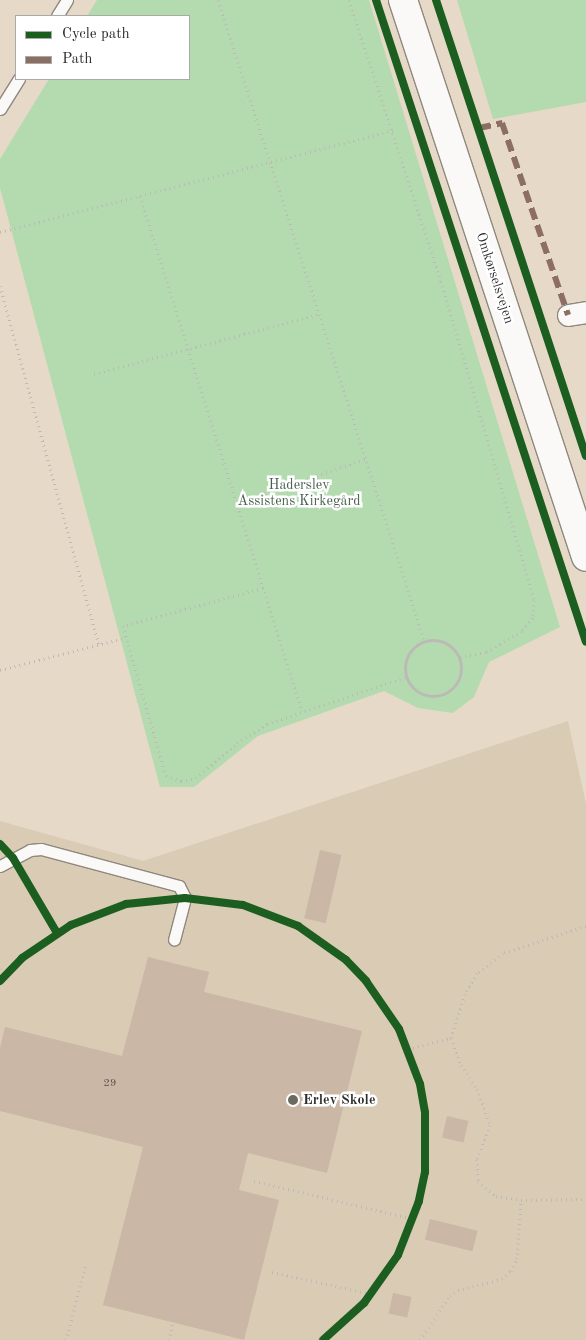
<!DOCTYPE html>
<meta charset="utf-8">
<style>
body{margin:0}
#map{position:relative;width:586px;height:1340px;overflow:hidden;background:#e6d9c7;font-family:"Old Standard TT",serif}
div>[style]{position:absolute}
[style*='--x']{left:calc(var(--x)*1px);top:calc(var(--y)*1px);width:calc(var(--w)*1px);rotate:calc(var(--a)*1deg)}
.built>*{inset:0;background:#d9cbb4}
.green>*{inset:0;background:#b4dbaf}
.building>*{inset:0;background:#cab7a5;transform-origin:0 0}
.path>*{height:3px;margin-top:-1.5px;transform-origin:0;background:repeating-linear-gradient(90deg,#bcbab7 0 1px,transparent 0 5px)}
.path>.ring{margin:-1.5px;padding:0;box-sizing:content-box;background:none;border:3px solid #bcbab7;border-radius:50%}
.roads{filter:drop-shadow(1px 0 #8e887e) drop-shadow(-1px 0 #8e887e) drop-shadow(0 1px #8e887e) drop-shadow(0 -1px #8e887e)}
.service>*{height:11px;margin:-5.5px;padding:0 5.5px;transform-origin:5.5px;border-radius:5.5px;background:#fbf9f7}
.minor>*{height:21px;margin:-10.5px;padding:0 10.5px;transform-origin:10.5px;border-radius:10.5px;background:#fbf9f7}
.secondary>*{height:28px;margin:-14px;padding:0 14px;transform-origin:14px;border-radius:14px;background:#fbf9f7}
.quiet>*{height:6px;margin-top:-3px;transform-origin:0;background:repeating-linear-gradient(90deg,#8d6e63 0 12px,transparent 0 18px)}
.cycleway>*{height:8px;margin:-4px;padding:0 4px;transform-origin:4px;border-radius:4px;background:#1b5e20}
.dots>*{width:14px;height:14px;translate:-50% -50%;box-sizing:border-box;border:2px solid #fff;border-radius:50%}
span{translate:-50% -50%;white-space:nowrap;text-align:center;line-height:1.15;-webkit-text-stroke:5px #fff;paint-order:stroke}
.number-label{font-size:11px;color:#534e4a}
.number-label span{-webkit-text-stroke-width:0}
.street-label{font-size:14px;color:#2b2b2b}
.park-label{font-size:14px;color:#48604d}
.poi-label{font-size:14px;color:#2b2b2b;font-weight:700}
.left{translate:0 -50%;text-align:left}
.legend{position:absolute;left:15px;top:15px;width:175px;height:65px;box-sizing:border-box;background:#fff;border:1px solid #aaa;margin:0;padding:6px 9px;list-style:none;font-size:15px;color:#2b2b2b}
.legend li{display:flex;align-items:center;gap:10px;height:25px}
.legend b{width:25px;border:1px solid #aaa}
</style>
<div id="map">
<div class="built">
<i style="clip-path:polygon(568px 721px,586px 804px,586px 1340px,0 1340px,0 821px,143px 861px)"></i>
</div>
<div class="green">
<i style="clip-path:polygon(97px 0,369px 0,560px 627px,489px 662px,474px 697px,453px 713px,418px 708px,384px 691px,258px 736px,194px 787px,160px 787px,0 188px,0 159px,49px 79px,189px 79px,189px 16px,87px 16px)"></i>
<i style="clip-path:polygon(457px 0,586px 0,586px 102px,493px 119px)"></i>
</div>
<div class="building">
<i style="left:320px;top:850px;width:22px;height:70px;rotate:13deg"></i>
<i style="clip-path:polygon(148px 957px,209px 972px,204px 992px,362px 1031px,327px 1173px,248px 1153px,239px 1190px,279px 1200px,244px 1340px,103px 1305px,143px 1147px,0 1111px,0 1048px,5px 1027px,122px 1056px)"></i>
<i style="left:447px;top:1116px;width:22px;height:22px;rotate:13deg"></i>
<i style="left:430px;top:1219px;width:49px;height:21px;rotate:14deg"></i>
<i style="left:393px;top:1293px;width:19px;height:21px;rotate:12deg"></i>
</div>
<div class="path">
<i style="--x:218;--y:0;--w:672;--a:72.16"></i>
<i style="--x:349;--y:0;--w:296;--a:71.9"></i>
<i style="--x:441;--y:281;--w:332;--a:73.7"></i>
<i style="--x:534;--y:600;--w:18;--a:93"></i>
<i style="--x:533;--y:618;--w:17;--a:130"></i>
<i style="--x:522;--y:631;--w:42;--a:149.7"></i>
<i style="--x:486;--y:652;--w:26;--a:169"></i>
<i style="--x:140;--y:196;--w:540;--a:72.54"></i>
<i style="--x:0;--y:232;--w:406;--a:-14.5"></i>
<i style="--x:0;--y:286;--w:372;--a:74.6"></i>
<i style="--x:94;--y:374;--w:233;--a:-14.9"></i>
<i style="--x:236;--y:503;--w:137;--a:-18.7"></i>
<i style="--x:263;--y:588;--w:145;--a:164.8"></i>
<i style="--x:123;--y:626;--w:156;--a:74"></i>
<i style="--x:166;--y:776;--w:16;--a:18"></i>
<i style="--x:181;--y:781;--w:15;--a:-11"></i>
<i style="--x:196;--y:778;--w:54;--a:-40.5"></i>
<i style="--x:237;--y:743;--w:36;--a:-32"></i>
<i style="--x:267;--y:724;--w:147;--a:-18.7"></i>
<i class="ring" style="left:405px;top:640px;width:53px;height:53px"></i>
<i style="--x:0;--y:670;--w:129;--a:-14.4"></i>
<i style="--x:586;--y:926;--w:87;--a:162"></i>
<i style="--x:503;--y:953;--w:33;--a:142"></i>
<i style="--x:477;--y:973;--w:24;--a:120"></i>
<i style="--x:465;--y:994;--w:46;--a:107.7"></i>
<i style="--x:451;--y:1038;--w:29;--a:70"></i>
<i style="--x:461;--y:1065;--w:29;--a:56"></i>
<i style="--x:477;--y:1089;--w:38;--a:70"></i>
<i style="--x:490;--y:1125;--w:36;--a:111"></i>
<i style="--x:477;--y:1159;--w:22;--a:87"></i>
<i style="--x:478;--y:1181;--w:23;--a:40"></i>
<i style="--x:496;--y:1196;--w:25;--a:9"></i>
<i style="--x:521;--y:1200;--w:65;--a:-0.9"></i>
<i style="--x:0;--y:969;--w:8;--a:40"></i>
<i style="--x:408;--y:1049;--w:44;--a:-14.3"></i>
<i style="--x:254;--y:1181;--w:163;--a:13.4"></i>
<i style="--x:272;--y:1272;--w:102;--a:12.4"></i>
<i style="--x:66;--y:1340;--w:79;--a:-75.3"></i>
<i style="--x:169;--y:1340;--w:45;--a:-77.2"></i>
<i style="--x:420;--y:1340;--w:53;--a:-55.7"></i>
<i style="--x:450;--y:1296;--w:10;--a:-37"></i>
<i style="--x:458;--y:1290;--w:45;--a:-14"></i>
<i style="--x:502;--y:1279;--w:12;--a:-42"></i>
<i style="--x:511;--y:1271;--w:13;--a:-63"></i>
<i style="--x:517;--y:1259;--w:59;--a:-86.1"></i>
</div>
<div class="roads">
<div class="service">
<i style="--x:57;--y:16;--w:19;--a:-58"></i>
<i style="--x:0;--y:109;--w:36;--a:-58"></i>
<i style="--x:0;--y:866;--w:34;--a:-28"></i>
<i style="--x:30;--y:850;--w:11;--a:-5"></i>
<i style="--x:41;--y:849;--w:143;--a:15"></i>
<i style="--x:179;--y:886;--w:13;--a:63"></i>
<i style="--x:185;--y:898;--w:43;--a:104.7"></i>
</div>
<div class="minor">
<i style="--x:568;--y:315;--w:18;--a:-9"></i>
</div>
<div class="secondary">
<i style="--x:403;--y:0;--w:586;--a:71.81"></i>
</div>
</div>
<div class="quiet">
<i style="--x:479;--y:128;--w:24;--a:-12"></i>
<i style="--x:502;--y:123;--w:203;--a:71"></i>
</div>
<div class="cycleway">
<i style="--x:376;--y:0;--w:675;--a:71.89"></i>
<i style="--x:436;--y:0;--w:480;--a:71.8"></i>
<i style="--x:0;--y:844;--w:19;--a:47"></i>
<i style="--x:13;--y:858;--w:87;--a:59.6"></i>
<i style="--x:0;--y:981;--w:32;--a:-46"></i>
<i style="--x:22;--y:958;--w:59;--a:-34"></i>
<i style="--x:71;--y:925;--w:59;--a:-20.9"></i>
<i style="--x:126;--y:904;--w:59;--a:-5.8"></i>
<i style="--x:185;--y:898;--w:58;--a:6.9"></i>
<i style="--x:243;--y:905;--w:59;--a:20.9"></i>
<i style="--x:298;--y:926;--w:59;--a:35.3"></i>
<i style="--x:346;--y:960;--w:29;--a:46"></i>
<i style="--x:366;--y:981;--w:58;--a:55.5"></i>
<i style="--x:399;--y:1029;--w:59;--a:69.1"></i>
<i style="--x:420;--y:1084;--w:29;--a:80"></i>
<i style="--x:425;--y:1113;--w:59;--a:90"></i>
<i style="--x:425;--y:1172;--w:30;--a:102"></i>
<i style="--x:419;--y:1201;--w:58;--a:111.3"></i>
<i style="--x:398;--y:1255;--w:59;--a:125.3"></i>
<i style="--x:364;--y:1303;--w:55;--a:137.9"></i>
</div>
<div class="dots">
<i style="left:293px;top:1100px;background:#6c6862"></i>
</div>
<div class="number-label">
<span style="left:110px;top:1084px">29</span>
</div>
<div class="street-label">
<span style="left:495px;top:278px;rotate:72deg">Omkørselsvejen</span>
</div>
<div class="park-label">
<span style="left:299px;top:493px">Haderslev<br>Assistens Kirkegård</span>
</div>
<div class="poi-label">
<span class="left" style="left:303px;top:1100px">Erlev Skole</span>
</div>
<ul class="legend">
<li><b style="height:6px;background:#1b5e20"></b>Cycle path</li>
<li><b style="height:6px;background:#8d6e63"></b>Path</li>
</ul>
</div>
